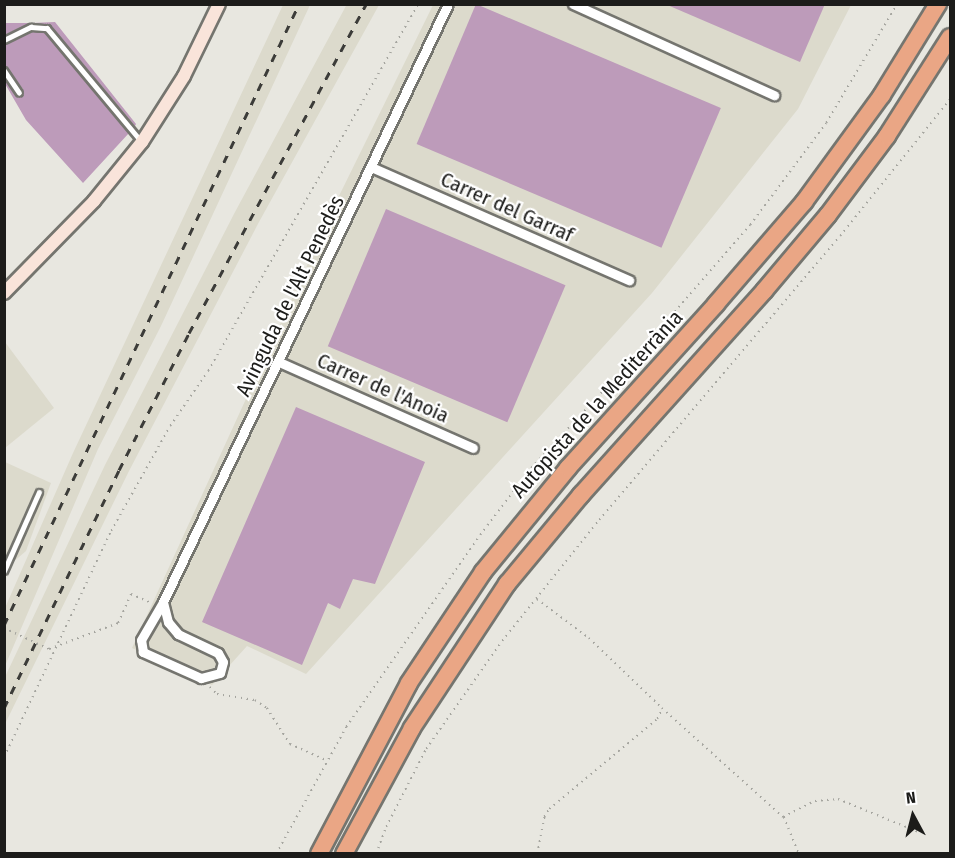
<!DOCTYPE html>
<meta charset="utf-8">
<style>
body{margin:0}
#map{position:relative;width:955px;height:858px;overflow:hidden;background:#e8e7e0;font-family:"Fira Sans Condensed",sans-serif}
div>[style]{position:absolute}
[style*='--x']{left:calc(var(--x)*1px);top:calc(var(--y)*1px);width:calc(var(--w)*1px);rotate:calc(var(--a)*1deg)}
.built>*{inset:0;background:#dcdacc}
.building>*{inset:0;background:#bd9bba;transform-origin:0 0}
.path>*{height:1.5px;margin-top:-0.75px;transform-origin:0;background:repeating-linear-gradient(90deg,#a5a59f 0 1.5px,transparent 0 6px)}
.roads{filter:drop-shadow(2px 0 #75756f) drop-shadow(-2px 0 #75756f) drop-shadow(0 2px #75756f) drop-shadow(0 -2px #75756f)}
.service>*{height:4.5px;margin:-2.25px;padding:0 2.25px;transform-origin:2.25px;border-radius:2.25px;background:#fff}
.minor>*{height:9px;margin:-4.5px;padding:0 4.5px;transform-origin:4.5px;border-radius:4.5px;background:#fff}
.secondary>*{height:12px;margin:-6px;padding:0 6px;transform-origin:6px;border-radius:6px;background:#f9e4da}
.motorway>*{height:16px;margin:-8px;padding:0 8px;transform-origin:8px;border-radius:8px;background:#eaa685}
.rail>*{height:3px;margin-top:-1.5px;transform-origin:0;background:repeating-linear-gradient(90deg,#3c3c39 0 8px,transparent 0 16px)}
.path-bridge>*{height:1.5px;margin-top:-0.75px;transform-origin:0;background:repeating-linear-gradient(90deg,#a5a59f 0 1.5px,transparent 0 6px)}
span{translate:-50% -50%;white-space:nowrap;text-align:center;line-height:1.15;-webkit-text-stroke:4.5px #fff;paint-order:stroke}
.street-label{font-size:21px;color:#1c1c1a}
.frame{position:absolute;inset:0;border:6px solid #1c1c1a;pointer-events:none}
.north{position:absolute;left:883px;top:786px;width:60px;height:60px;-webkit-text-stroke:4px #fff;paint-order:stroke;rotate:353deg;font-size:16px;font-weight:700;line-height:24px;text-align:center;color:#1c1c1a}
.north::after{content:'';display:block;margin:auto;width:21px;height:27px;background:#1c1c1a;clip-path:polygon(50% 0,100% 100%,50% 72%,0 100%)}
</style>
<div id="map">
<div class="built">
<i style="clip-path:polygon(347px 4px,379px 5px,259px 222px,129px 471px,5px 724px,5px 677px,105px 465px,235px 212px)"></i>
<i style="clip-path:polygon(283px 5px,310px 5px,161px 326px,98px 449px,5px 666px,5px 608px,73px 453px)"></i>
<i style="clip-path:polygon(433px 5px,851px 5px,798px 109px,652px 293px,306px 674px,247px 646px,212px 685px,132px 648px,336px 202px)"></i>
<i style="clip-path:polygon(5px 342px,54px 408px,5px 448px)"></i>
<i style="clip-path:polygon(5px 462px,51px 483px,26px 551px,5px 569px)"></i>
</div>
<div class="building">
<i style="left:476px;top:4px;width:266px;height:152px;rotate:23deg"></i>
<i style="clip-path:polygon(665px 4px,825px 4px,800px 62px)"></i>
<i style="clip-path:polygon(55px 22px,136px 124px,135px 126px,50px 25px,32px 23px)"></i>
<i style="clip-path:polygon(4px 23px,31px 23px,4px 35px)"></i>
<i style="clip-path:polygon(32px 32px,45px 32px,129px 133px,83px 183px,26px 120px,4px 82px,4px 79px,17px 96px,23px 94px,23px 89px,4px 66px,4px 44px)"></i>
<i style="left:386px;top:209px;width:195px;height:149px;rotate:23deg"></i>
<i style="clip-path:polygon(296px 407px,425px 462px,375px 584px,353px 579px,340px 609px,328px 603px,302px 665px,202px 622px)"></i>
</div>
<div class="path">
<i style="--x:537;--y:599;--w:65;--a:36.9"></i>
<i style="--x:589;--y:638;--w:101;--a:43.8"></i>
<i style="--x:662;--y:708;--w:163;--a:42"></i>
<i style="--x:783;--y:817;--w:36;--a:-27"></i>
<i style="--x:815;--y:801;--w:23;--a:-5"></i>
<i style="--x:838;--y:799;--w:90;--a:22.3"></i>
<i style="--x:49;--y:649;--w:74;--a:-20.6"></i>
<i style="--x:118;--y:623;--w:32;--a:-66"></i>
<i style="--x:131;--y:594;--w:22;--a:24"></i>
<i style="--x:210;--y:687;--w:10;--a:45"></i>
<i style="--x:217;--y:694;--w:38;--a:9"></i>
<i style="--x:255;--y:700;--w:14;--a:34"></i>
<i style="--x:267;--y:708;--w:43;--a:57.4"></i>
<i style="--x:290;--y:744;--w:39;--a:24"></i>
<i style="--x:4;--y:757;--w:250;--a:-64.7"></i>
<i style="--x:111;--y:531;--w:120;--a:-60.7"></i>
<i style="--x:170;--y:426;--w:67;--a:-55.4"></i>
<i style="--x:208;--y:371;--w:423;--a:-60.2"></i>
<i style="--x:784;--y:817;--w:40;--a:68"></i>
<i style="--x:4;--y:851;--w:5;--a:37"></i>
<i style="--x:276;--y:854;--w:145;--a:-61.1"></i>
<i style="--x:346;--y:727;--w:234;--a:-55.1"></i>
<i style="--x:480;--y:535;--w:84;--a:-52.7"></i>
<i style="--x:531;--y:468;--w:164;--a:-47"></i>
<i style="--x:643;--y:348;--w:163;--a:-49"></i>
<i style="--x:750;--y:225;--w:127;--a:-53.3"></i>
<i style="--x:826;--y:123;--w:139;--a:-59.2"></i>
<i style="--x:376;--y:854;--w:29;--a:-70"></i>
<i style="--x:386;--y:827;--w:88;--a:-62.9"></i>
<i style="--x:426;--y:749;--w:132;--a:-54.9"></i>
<i style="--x:502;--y:641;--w:155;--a:-51.3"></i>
<i style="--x:599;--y:520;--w:372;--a:-49.7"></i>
<i style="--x:840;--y:236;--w:176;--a:-51.2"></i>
<i style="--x:537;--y:854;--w:38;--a:-79"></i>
<i style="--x:544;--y:817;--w:9;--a:-58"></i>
<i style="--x:549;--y:809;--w:141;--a:-39.8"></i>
<i style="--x:657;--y:719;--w:11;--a:-63"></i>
</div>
<div class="roads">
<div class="service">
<i style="--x:4;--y:40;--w:30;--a:-26"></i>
<i style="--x:31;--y:27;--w:16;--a:4"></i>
<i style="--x:47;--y:28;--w:148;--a:50.2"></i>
<i style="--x:4;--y:70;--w:27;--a:56"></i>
<i style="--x:4;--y:571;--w:86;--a:-66.1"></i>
</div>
<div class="minor">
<i style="--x:573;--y:4;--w:221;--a:24.4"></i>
<i style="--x:371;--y:167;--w:282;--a:23.7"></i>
<i style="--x:279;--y:362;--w:212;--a:23.9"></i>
<i style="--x:163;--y:602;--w:21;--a:76"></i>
<i style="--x:168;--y:622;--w:16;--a:50"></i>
<i style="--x:178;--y:634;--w:44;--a:25.4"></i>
<i style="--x:218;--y:653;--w:10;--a:61"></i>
<i style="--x:223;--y:662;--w:11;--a:105"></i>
<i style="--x:220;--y:673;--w:20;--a:165"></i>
<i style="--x:201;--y:678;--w:64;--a:-155.9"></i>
<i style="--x:143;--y:652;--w:12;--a:-99"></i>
<i style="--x:141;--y:640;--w:44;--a:-59.9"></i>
<i style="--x:163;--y:602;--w:662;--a:-64.52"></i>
</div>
<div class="secondary">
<i style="--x:4;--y:293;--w:129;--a:-45.6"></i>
<i style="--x:94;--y:201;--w:76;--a:-50.9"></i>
<i style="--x:142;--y:142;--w:78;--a:-57.5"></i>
<i style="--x:184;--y:76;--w:80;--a:-64.1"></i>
</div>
<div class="motorway">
<i style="--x:319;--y:854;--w:193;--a:-62.2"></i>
<i style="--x:409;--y:683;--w:133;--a:-56.3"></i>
<i style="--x:483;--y:572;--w:134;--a:-50.7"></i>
<i style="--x:568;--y:468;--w:221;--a:-47.9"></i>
<i style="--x:716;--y:304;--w:135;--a:-49.2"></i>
<i style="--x:804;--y:202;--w:132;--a:-53.9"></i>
<i style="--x:882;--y:95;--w:107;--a:-58.4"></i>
<i style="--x:344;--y:854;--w:143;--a:-61.6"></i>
<i style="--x:412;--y:728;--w:173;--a:-56.6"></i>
<i style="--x:507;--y:584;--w:116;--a:-50.3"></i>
<i style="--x:581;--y:495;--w:274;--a:-48.1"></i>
<i style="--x:764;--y:291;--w:99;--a:-49.9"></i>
<i style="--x:828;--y:215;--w:99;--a:-53.2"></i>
<i style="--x:887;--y:136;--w:117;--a:-57.5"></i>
</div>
</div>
<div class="rail">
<i style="--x:4;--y:625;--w:688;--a:-64.59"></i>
<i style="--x:4;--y:708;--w:264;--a:-64.2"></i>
<i style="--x:119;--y:470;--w:154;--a:-62.9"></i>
<i style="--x:189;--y:333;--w:374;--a:-61.7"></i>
</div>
<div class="path-bridge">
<i style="--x:4;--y:628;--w:50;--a:25"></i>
</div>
<div class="street-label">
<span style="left:507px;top:207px;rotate:24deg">Carrer del Garraf</span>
<span style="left:290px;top:296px;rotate:-64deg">Avinguda de l'Alt Penedès</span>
<span style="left:383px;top:388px;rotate:24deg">Carrer de l'Anoia</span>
<span style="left:597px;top:404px;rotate:-48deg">Autopista de la Mediterrània</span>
</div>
<div class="frame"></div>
<div class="north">N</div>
</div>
